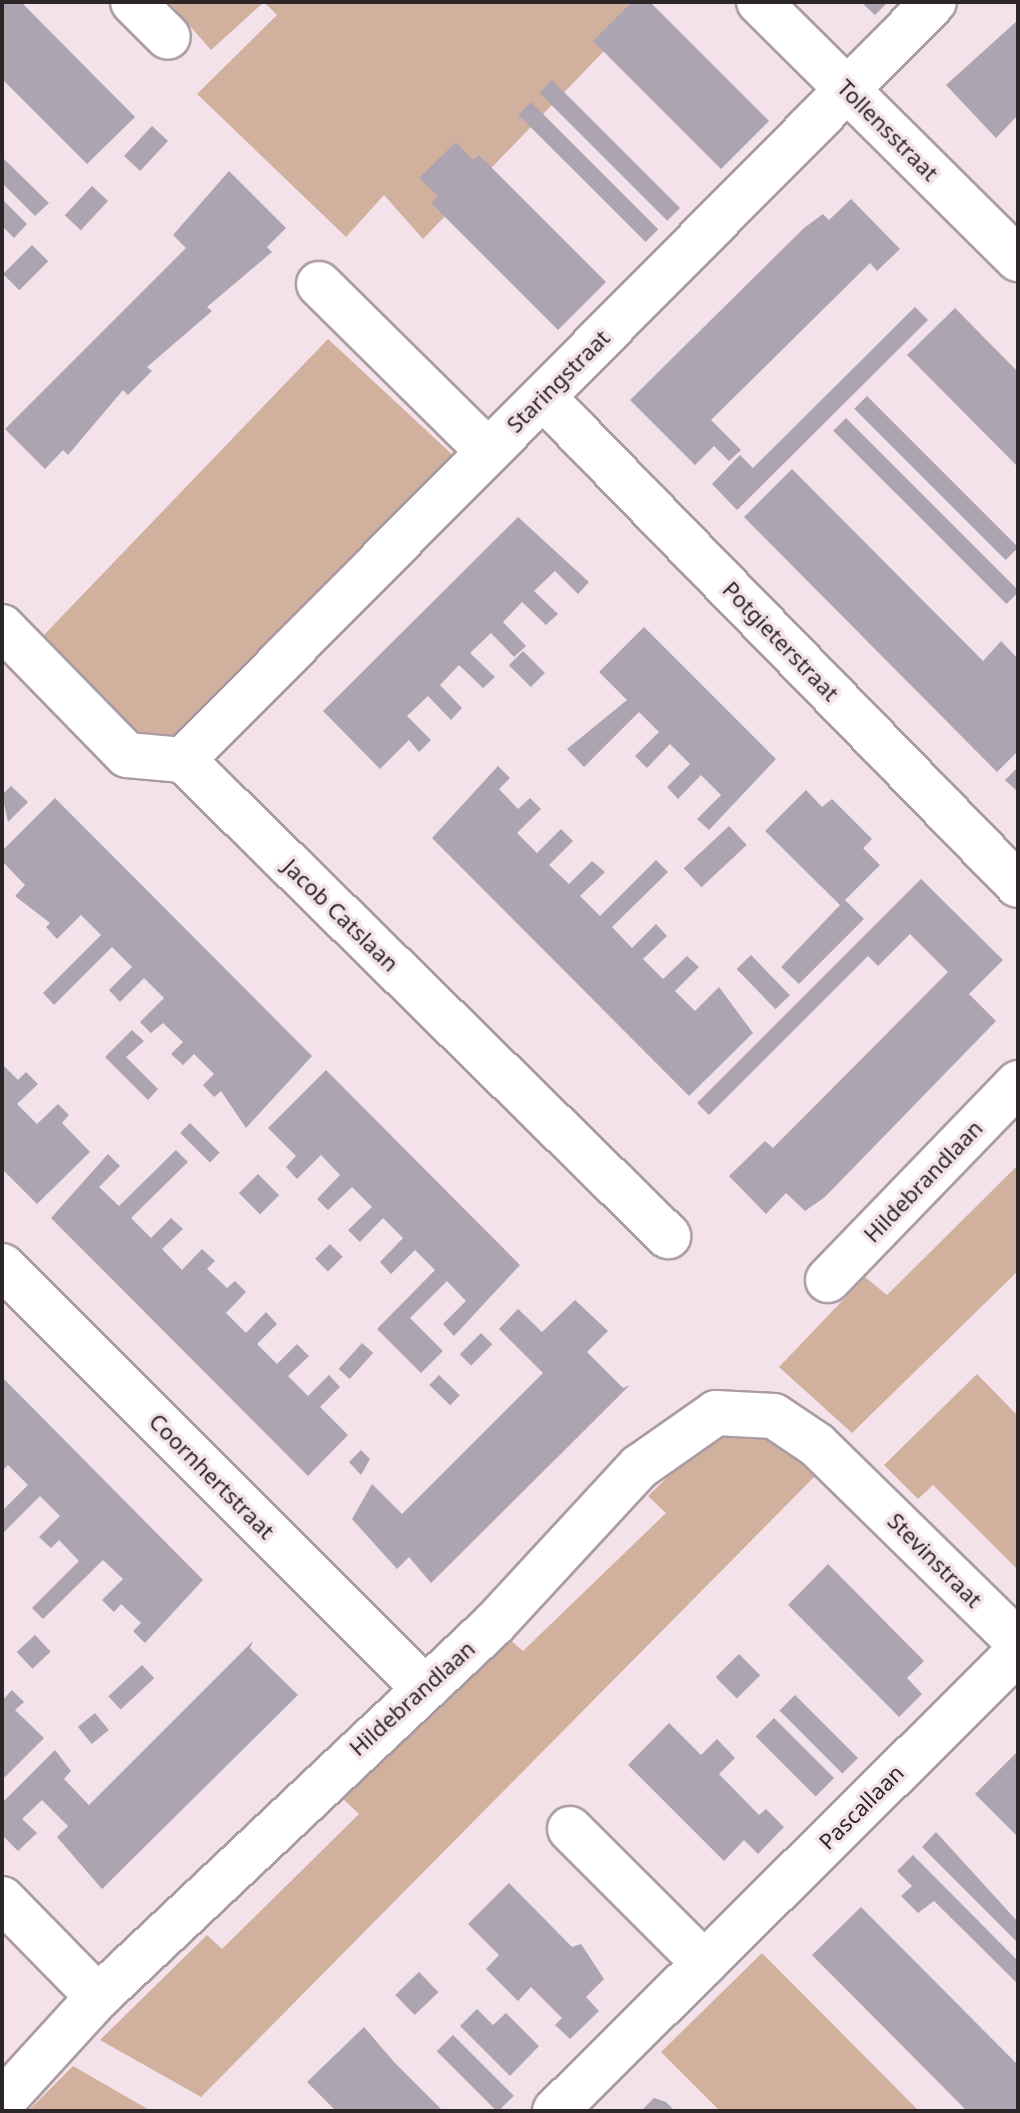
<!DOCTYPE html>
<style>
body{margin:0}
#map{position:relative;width:1020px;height:2113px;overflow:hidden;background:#f3e2e9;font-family:"Noto Sans",sans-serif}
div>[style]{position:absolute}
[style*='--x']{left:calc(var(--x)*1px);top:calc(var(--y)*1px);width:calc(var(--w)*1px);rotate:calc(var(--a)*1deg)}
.green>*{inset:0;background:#d1b19e}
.building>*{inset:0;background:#ada4b1;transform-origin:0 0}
.roads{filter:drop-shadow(2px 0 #ab9ca2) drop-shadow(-2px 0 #ab9ca2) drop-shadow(0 2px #ab9ca2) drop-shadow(0 -2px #ab9ca2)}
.street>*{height:44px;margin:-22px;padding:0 22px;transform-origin:22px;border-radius:22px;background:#fff}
span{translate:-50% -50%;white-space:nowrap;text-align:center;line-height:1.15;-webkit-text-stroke:7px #f3e2e9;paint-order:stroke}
.street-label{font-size:22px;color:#2d2629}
.frame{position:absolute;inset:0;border:4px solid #2d2629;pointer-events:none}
</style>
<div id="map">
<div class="green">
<i style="clip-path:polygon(169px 2px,651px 2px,423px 239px,384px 195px,346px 237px,197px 94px,277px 15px,264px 2px,211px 50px)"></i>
<i style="clip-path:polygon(328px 339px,457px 459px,181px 739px,145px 740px,42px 637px)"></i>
<i style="clip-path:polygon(1018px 1165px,1018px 1271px,852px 1433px,779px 1367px,865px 1277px,887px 1295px)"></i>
<i style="clip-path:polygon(977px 1374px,1018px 1416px,1018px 1570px,933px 1485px,918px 1499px,884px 1465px)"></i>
<i style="clip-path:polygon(736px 1411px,826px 1465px,201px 2097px,100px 2040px,207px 1935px,222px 1949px,359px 1814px,342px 1798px,507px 1637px,523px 1651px,666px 1513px,648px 1496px)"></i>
<i style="clip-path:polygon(762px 1953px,919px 2111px,720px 2111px,661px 2052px)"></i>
<i style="clip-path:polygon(73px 2066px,151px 2111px,28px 2111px)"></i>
</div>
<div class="building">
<i style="clip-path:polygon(2px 2px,21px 2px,135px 117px,87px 164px,2px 79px)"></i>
<i style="clip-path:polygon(632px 2px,650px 2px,769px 121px,721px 169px,593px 41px)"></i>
<i style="clip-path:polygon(861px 2px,888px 2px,875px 15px)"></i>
<i style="clip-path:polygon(1018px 20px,1018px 115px,996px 138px,946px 85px)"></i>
<i style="left:552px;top:80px;width:181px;height:18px;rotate:45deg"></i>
<i style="left:531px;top:102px;width:180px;height:18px;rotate:45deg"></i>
<i style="left:152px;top:126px;width:22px;height:41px;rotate:43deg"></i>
<i style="clip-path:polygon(456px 142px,473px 160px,479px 155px,606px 282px,558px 330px,431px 203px,438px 196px,419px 178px)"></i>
<i style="clip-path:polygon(2px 157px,49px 203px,35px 216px,2px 183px)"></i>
<i style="clip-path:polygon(229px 171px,286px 228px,267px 247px,272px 252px,207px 307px,212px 311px,147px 367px,152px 371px,128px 395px,123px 390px,68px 455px,63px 450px,45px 469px,5px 429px,186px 248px,173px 235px)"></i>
<i style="left:92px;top:186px;width:22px;height:40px;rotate:43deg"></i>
<i style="clip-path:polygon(2px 199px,27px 224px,14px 238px,2px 226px)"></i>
<i style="clip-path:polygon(851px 199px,900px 249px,877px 271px,870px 263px,711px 420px,741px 450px,729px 461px,714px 446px,695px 465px,630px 400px,804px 228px,823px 214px,829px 220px)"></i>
<i style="left:32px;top:245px;width:23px;height:41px;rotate:45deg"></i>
<i style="clip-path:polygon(915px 307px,928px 320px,737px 510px,712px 484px,740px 455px,753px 468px)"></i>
<i style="clip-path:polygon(955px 308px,1018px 372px,1018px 467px,907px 355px)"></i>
<i style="left:867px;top:396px;width:214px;height:18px;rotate:45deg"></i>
<i style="left:846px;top:418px;width:245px;height:18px;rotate:45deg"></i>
<i style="clip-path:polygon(792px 469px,983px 661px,1001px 641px,1018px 659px,1018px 751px,997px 772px,744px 517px)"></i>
<i style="clip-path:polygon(518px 517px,589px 582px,578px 594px,555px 571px,534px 591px,558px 614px,546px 625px,522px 602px,503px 622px,526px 646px,514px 657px,491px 633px,470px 653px,495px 677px,483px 688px,459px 665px,440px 685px,462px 708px,451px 720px,428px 696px,407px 716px,431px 740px,419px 752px,409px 740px,380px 769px,323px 711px)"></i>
<i style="clip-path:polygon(644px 627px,776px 759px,709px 830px,697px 819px,721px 795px,701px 775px,678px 799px,667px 787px,690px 764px,670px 744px,647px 768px,635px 756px,659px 732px,639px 712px,584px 767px,567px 749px,627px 700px,599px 672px)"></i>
<i style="left:523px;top:651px;width:31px;height:20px;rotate:45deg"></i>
<i style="clip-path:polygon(498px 766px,510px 778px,499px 789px,518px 809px,530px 798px,541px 809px,517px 833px,537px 853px,561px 829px,573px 841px,549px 865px,569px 884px,592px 861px,605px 872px,580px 896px,600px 916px,656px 860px,668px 872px,612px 927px,632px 948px,656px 924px,667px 936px,643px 959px,663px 979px,687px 956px,699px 967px,675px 991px,695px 1011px,719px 987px,753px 1033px,689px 1096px,432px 838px)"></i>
<i style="clip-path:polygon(1018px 767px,1018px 792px,1005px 780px)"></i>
<i style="clip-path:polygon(11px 786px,28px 802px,8px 822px,2px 795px)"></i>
<i style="clip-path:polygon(806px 790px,822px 807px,832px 799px,872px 839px,863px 848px,880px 865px,845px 900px,864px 919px,799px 984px,781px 967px,840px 905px,765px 831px)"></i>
<i style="clip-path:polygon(55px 798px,312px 1056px,246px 1128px,221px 1091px,214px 1097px,203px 1085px,214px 1074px,194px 1054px,183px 1065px,171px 1054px,183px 1042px,163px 1023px,151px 1033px,140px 1022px,164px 998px,144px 978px,120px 1002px,109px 990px,132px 967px,112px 947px,54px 1005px,43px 993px,101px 935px,81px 915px,57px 939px,46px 927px,50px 923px,15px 896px,25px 885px,2px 861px,2px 851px)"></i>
<i style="left:729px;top:826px;width:26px;height:62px;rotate:47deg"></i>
<i style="clip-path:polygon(921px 879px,1003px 960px,969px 994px,996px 1021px,825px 1197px,805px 1211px,786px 1193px,766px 1214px,729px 1176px,765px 1141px,773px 1148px,948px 972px,910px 934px,878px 966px,868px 956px,709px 1115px,697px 1103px)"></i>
<i style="left:751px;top:955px;width:56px;height:20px;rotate:46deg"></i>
<i style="clip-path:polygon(132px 1030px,144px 1041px,126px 1057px,158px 1089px,148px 1100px,105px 1057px)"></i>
<i style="clip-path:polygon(2px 1064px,18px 1080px,26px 1072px,38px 1084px,17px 1104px,37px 1124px,58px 1104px,69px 1115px,62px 1123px,90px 1152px,37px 1204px,2px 1169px)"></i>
<i style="clip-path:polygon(326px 1070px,520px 1265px,454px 1336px,443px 1324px,466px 1301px,447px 1281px,410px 1318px,443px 1351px,421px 1373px,377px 1329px,435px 1270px,415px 1250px,391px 1274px,380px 1262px,403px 1238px,383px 1218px,360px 1242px,348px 1230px,372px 1207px,352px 1187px,328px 1210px,317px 1199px,340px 1175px,321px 1155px,297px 1179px,286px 1167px,296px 1156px,268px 1128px)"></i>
<i style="left:190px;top:1123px;width:42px;height:14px;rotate:45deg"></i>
<i style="clip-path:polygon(176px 1150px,188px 1162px,131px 1218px,151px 1238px,171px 1218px,183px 1229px,162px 1249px,182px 1270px,202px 1249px,215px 1261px,207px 1269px,227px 1288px,235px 1281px,246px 1292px,226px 1313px,246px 1333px,266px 1312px,277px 1324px,257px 1344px,277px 1364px,297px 1344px,309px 1356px,288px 1376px,308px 1396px,329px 1375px,340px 1387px,320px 1407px,348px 1435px,308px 1476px,51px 1218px,108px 1154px,120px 1166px,99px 1187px,119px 1206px)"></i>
<i style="left:258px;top:1174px;width:30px;height:27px;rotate:45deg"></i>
<i style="left:330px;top:1244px;width:18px;height:21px;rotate:45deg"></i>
<i style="clip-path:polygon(575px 1300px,608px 1331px,587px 1352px,623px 1388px,630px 1385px,431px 1583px,409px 1557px,397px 1569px,352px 1519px,372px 1484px,402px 1514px,543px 1373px,499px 1329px,518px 1309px,542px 1332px)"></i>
<i style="left:481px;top:1333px;width:16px;height:30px;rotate:45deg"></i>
<i style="left:362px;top:1343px;width:15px;height:35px;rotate:42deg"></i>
<i style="left:439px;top:1375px;width:29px;height:14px;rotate:44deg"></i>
<i style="clip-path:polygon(2px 1377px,203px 1580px,145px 1643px,133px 1631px,141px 1623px,121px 1604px,114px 1612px,102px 1600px,123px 1579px,103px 1560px,43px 1619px,32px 1608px,79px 1561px,59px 1540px,51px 1548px,39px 1537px,60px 1516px,40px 1496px,2px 1534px,2px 1511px,28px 1485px,8px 1465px,2px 1471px)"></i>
<i style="clip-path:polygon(361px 1450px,370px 1459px,361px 1475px,349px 1462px)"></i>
<i style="clip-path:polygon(828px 1564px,924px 1661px,907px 1678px,922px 1694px,899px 1717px,788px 1605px)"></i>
<i style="left:35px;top:1635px;width:23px;height:25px;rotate:47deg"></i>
<i style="clip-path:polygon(253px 1641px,250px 1648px,298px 1695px,102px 1889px,57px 1837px,68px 1826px,42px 1800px,22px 1819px,37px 1833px,18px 1851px,2px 1835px,2px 1803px,55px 1750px,71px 1771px,64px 1779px,89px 1805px)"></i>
<i style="left:739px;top:1654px;width:30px;height:33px;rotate:45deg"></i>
<i style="left:142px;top:1665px;width:18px;height:46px;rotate:47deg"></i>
<i style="clip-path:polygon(12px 1690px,24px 1702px,15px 1710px,44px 1738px,2px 1780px,2px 1701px)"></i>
<i style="left:795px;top:1695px;width:89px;height:22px;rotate:45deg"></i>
<i style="left:95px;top:1713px;width:22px;height:22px;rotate:51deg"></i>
<i style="left:774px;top:1718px;width:85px;height:26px;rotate:45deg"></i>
<i style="clip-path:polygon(669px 1723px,701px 1755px,717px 1739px,735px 1758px,719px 1774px,759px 1815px,766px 1809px,784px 1827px,758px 1854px,744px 1840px,724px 1861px,628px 1765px)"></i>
<i style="clip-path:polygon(1018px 1751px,1018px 1837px,975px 1794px)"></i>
<i style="clip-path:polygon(936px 1832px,1018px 1922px,1018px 1943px,922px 1847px)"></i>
<i style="clip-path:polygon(913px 1855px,1018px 1961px,1018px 1984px,934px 1901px,918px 1913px,901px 1896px,912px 1886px,897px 1871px)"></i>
<i style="clip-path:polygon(509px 1883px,572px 1947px,581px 1944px,604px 1979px,586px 1997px,599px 2011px,570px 2039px,555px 2025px,562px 2018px,531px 1987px,518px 2001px,486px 1969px,499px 1955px,468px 1924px)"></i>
<i style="clip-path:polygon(861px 1907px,1018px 2065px,1018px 2111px,967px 2111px,812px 1955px)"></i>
<i style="left:419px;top:1972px;width:28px;height:33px;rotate:46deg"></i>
<i style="clip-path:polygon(477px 2009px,493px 2025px,506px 2013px,539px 2046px,510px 2076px,460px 2026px)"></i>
<i style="clip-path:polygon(364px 2027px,394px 2062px,443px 2111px,336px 2111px,307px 2082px)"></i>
<i style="left:453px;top:2035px;width:86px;height:23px;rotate:45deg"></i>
<i style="clip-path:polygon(654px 2098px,666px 2102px,675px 2111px,641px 2111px)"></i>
</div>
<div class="roads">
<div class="street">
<i style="--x:133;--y:2;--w:49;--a:45"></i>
<i style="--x:759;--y:2;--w:365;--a:44.8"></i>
<i style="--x:319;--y:284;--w:238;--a:44.7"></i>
<i style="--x:543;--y:397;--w:681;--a:45.77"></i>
<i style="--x:2;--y:627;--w:179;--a:45.7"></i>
<i style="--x:127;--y:755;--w:56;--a:5.1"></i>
<i style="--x:183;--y:760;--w:680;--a:44.46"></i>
<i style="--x:183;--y:760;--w:1067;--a:-45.27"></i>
<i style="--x:2;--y:1266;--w:594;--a:45"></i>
<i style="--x:828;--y:1280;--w:274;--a:-46"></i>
<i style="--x:570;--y:1829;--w:190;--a:45"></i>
<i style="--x:2;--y:1899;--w:137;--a:45.6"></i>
<i style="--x:2;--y:2102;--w:142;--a:-47.6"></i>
<i style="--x:98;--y:1997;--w:544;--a:-43.29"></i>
<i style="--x:494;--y:1624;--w:214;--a:-47.3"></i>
<i style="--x:639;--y:1467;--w:94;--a:-35"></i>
<i style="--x:716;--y:1413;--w:58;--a:3"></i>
<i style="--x:774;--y:1416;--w:52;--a:34"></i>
<i style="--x:817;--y:1445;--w:281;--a:44.4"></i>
<i style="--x:555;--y:2111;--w:652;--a:-44.75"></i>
</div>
</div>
<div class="street-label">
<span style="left:888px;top:130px;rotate:45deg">Tollensstraat</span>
<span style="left:558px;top:381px;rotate:-45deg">Staringstraat</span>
<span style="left:781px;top:641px;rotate:46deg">Potgieterstraat</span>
<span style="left:341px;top:915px;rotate:44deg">Jacob Catslaan</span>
<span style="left:923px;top:1181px;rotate:-46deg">Hildebrandlaan</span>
<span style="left:212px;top:1476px;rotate:45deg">Coornhertstraat</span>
<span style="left:935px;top:1560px;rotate:45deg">Stevinstraat</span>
<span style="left:412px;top:1698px;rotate:-42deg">Hildebrandlaan</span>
<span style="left:861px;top:1807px;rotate:-45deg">Pascallaan</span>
</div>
<div class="frame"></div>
</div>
